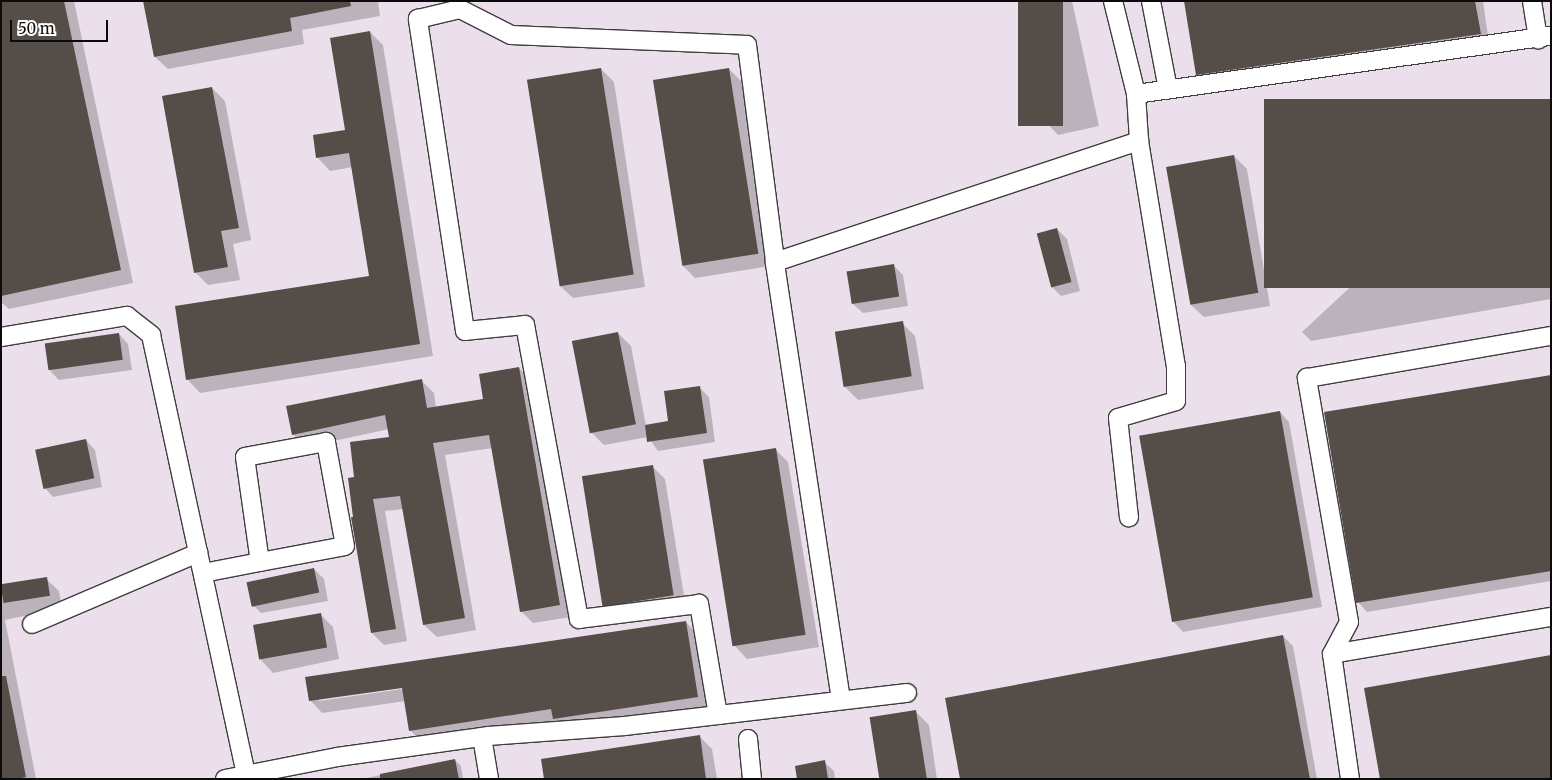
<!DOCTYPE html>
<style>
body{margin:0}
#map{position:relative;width:1552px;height:780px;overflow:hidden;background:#fffdea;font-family:Merriweather,serif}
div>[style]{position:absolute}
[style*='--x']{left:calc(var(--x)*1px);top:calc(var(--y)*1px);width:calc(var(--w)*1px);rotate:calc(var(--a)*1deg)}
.industrial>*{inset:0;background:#ebdfeb;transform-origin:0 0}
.shadow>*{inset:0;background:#0003}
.building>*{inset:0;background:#544d48;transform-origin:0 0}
.roads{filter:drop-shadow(1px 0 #3e3e3e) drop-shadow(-1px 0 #3e3e3e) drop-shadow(0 1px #3e3e3e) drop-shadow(0 -1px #3e3e3e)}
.minor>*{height:18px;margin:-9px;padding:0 9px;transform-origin:9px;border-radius:9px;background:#fff}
span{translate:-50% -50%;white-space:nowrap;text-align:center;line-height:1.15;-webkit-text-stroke:5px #fff;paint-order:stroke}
.frame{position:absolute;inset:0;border:2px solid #0b0b0b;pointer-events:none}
.scale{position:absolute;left:10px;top:20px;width:98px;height:22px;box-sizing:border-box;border:2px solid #0b0b0b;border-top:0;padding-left:6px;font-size:15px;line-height:18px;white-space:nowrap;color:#0b0b0b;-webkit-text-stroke:4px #fff;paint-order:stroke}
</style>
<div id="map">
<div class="industrial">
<i style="left:1px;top:1px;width:1550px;height:778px"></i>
</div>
<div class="shadow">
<i style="clip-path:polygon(1px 1px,74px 1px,133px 283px,9px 309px,1px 302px)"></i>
<i style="clip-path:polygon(149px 1px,378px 1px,380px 16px,302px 30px,304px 44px,168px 69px,155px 57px)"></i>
<i style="clip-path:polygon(1019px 1px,1072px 1px,1099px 126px,1058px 135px,1046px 122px)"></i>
<i style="clip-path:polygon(1185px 1px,1483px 1px,1489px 43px,1207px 84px,1197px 74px)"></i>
<i style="clip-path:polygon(370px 32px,383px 45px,433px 356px,200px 393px,188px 380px,176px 307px,371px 277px,353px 167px,330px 171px,318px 158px,314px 136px,347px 131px)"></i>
<i style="clip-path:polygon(601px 69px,614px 82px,645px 287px,573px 298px,560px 286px)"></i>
<i style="clip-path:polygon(729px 69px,742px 82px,770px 266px,695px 278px,682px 265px)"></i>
<i style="clip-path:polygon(212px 88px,225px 101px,251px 240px,233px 244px,240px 280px,208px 285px,196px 273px)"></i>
<i style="clip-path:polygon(1551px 100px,1551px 299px,1311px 341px,1302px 332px)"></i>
<i style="clip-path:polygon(1234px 156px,1247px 169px,1270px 306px,1204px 317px,1191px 305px)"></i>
<i style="clip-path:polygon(1057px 229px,1067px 239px,1080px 291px,1061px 296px,1051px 286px)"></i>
<i style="clip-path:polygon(893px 265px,903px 275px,908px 306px,863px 313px,853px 304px)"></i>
<i style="clip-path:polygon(902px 323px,915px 336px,924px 389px,858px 400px,845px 387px)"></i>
<i style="clip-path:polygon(618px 333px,631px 346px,646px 426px,670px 422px,699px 387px,709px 397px,715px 442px,658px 451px,648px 437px,604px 445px,591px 432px)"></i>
<i style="clip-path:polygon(119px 334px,128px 344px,132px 370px,59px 380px,50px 371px)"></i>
<i style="clip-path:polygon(519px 368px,531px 381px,571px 617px,533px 623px,521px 611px,493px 448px,445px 455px,476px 630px,437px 637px,424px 625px,404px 509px,385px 511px,407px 641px,384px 645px,372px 633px,352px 518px,355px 518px,355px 478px,391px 438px,389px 429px,306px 447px,293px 434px,421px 380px,434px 393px,436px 408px,485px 401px)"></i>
<i style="clip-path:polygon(1551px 376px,1551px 581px,1367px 612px,1358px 602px)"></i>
<i style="clip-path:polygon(1280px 412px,1289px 422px,1322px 607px,1183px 632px,1174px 622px)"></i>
<i style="clip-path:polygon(86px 440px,95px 450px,102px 487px,53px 497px,44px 487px)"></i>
<i style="clip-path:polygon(776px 450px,788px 462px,819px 647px,747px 659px,735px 646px)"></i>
<i style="clip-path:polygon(653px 467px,665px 479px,686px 608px,616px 618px,604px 605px)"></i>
<i style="clip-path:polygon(314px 569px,324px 579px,328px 601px,261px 613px,251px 603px)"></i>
<i style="clip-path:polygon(46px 579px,59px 591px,62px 608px,5px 620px,36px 779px,1px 779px,1px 590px)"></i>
<i style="clip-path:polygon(320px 614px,333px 627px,339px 659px,273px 673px,261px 660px,254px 628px)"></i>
<i style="clip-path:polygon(evenodd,686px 622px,698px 635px,709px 709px,566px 731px,557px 722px,423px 743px,410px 730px,406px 701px,322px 713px,310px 700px,307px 678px,686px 622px,408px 685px,409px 688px,319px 701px,319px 698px,408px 685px)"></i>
<i style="clip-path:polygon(1283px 636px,1293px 646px,1317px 779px,962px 779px)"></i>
<i style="clip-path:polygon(916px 712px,929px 725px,937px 779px,881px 779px)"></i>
<i style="clip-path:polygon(700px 737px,712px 749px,717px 779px,545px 779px)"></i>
<i style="clip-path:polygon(455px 760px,461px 766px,463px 779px,361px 779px)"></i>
<i style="clip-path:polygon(824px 762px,834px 771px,835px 779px,798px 779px)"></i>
</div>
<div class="building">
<i style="clip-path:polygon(1px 1px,64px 1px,121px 270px,1px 296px)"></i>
<i style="clip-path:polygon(143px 1px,350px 1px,351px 6px,290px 18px,292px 31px,154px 57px)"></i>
<i style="left:1018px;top:1px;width:45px;height:125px"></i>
<i style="clip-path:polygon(1184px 1px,1475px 1px,1481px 34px,1196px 75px)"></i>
<i style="clip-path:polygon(370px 31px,420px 344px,186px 380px,175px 306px,369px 276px,349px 153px,316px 158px,313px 135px,345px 130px,330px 38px)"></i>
<i style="left:601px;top:68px;width:209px;height:75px;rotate:81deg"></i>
<i style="left:729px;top:68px;width:188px;height:77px;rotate:81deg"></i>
<i style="clip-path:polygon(212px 87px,239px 228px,221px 231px,228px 267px,194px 273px,162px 96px)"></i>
<i style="left:1551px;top:99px;width:189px;height:287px;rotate:90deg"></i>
<i style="left:1234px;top:155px;width:140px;height:69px;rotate:80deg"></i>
<i style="left:1057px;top:228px;width:56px;height:21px;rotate:75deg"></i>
<i style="left:894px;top:264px;width:33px;height:48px;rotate:81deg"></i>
<i style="left:903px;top:321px;width:56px;height:69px;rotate:81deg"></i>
<i style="left:618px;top:332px;width:94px;height:47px;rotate:79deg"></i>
<i style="left:119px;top:333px;width:27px;height:75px;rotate:82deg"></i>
<i style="clip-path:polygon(519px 367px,560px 605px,520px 612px,489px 435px,433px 443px,465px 618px,423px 625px,400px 496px,373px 499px,396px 629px,371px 633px,351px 517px,353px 517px,348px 478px,354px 477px,350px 442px,389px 437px,385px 415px,292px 435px,286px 406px,422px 379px,427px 408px,483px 399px,479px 374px)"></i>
<i style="clip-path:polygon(1551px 375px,1551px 571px,1356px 603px,1324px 412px)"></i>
<i style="clip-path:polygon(700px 386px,707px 433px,647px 442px,645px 425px,668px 421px,664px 391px)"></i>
<i style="left:1280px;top:411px;width:189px;height:143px;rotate:80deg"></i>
<i style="left:86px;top:439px;width:40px;height:52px;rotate:78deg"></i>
<i style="left:776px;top:448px;width:189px;height:74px;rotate:81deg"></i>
<i style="left:653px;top:465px;width:132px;height:72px;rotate:81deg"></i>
<i style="left:314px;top:568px;width:25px;height:69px;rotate:78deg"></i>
<i style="left:47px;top:577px;width:19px;height:47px;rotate:81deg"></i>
<i style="left:321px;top:613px;width:35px;height:69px;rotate:80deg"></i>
<i style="clip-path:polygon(686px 621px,698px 697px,553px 719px,551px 709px,409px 731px,402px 688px,309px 701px,305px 677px)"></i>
<i style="clip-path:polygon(1283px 635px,1310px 779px,960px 779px,945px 698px)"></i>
<i style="clip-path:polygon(1551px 655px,1551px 779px,1380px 779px,1364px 688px)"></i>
<i style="clip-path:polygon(1px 676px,6px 676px,26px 777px,17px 779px,1px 779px)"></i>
<i style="left:916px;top:710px;width:70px;height:47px;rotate:81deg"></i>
<i style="clip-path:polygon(700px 735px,706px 779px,544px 779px,541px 759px)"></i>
<i style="clip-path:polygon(455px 759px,459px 779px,380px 779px,380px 774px)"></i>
<i style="clip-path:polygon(825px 760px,828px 779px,797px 779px,795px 766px)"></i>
</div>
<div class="roads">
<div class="minor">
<i style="--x:1113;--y:1;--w:96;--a:76.1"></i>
<i style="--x:1136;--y:94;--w:47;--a:86.3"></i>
<i style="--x:1139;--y:141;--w:228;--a:80.7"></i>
<i style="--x:1176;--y:366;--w:35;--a:90"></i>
<i style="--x:1176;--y:401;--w:60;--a:163.7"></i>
<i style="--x:1118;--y:418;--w:100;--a:83.7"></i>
<i style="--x:1151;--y:1;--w:90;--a:79.1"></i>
<i style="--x:1532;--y:1;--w:39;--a:81"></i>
<i style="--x:1136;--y:94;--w:419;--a:-8"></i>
<i style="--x:1;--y:337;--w:128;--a:-9.5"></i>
<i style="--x:127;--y:316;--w:31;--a:38"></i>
<i style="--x:151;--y:335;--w:454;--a:77.8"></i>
<i style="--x:203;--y:573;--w:58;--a:-10.9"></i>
<i style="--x:260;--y:562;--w:86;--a:-10.7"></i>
<i style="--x:345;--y:546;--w:106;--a:-100.4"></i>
<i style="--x:326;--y:442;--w:82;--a:169.5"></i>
<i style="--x:245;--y:457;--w:106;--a:81.9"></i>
<i style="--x:32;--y:624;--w:181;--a:-23.2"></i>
<i style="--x:1332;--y:654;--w:222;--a:-9.6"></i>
<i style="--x:841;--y:700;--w:443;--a:-98.6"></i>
<i style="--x:775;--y:262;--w:384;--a:-18.4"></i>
<i style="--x:718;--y:715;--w:113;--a:-99.7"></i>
<i style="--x:699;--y:604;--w:121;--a:172.9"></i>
<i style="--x:579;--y:619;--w:299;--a:-100.4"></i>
<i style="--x:525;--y:325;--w:60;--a:174.3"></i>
<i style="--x:465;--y:331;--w:316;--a:-98.6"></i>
<i style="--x:418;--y:19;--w:43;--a:-13.4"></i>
<i style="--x:460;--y:9;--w:57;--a:27"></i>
<i style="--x:511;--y:35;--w:236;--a:2.4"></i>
<i style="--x:747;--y:45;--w:219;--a:82.6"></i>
<i style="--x:482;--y:737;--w:43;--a:80.5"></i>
<i style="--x:748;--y:739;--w:40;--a:84.3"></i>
<i style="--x:225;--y:779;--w:114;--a:-11.1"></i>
<i style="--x:337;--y:757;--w:152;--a:-7.9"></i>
<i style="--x:488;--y:736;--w:137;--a:-4.2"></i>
<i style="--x:625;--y:726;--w:284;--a:-6.7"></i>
<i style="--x:1350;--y:779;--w:126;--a:-98.2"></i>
<i style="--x:1332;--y:654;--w:36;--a:-62"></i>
<i style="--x:1349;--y:622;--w:248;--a:-99.8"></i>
<i style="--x:1307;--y:378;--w:248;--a:-9.8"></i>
</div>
</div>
<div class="frame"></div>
<div class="scale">50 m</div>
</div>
